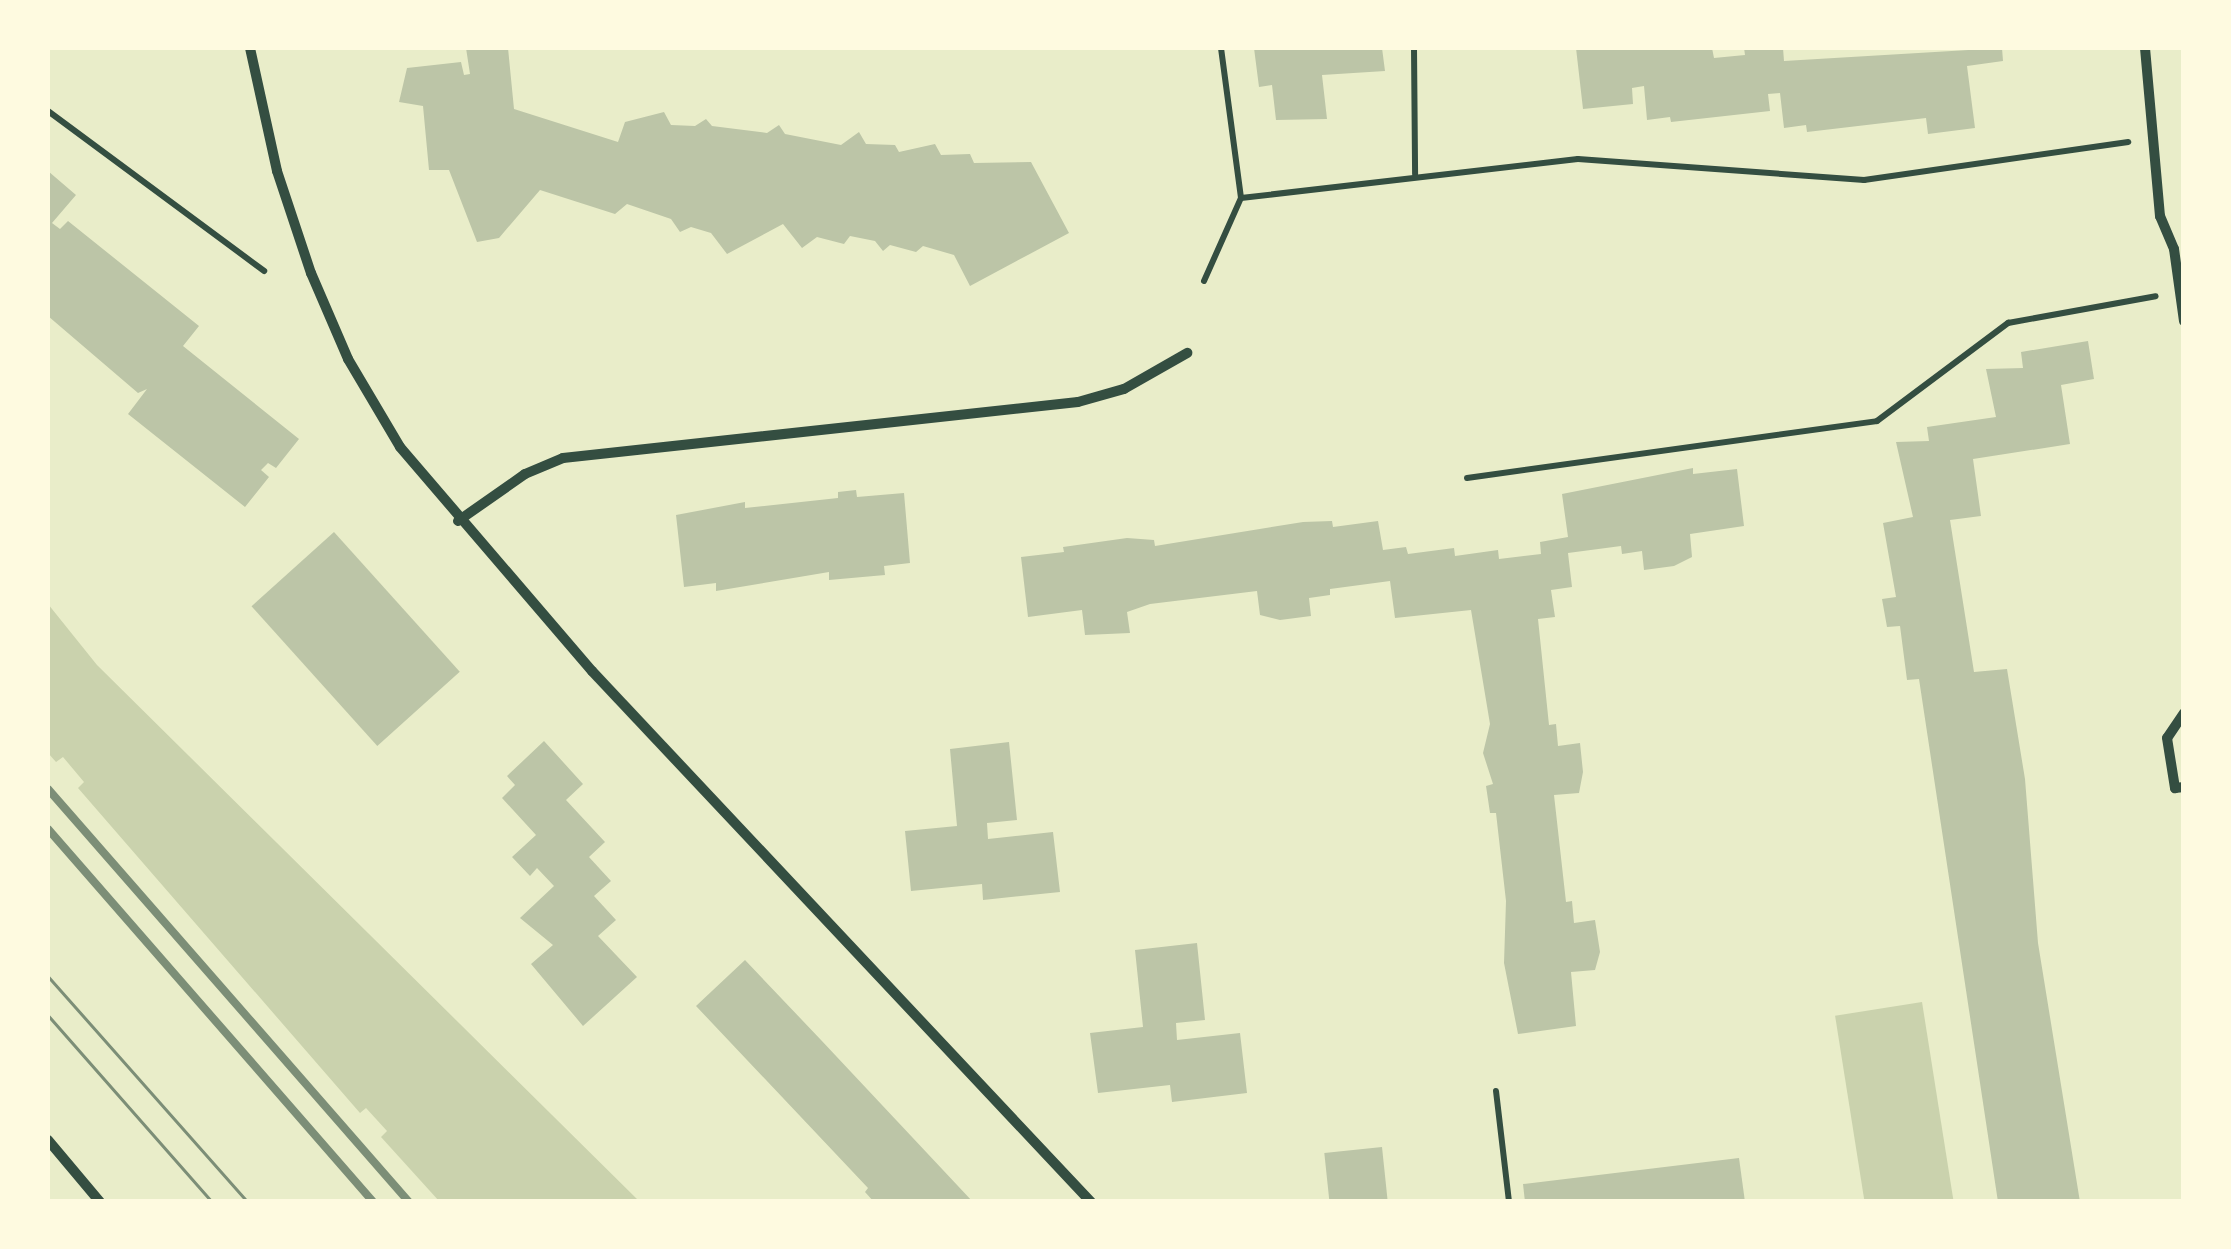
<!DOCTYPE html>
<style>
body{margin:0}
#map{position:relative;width:2231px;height:1249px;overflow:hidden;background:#e9edc9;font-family:Helvetica,sans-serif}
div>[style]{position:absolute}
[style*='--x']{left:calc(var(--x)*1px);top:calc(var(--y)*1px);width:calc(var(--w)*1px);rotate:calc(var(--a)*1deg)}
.green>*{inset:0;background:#cad2ad;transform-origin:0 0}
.building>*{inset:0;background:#bcc5a7;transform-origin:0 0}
.path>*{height:6px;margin:-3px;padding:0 3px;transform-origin:3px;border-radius:3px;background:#344e41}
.minor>*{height:10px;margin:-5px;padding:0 5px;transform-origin:5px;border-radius:5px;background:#344e41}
.tram>*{height:2.5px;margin:-1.25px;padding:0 1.25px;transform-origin:1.25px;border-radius:1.25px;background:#7c8e77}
.rail>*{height:8px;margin:-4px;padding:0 4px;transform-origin:4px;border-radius:4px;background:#7c8e77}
span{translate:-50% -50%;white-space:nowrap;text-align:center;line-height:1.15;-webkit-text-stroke:10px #fefae0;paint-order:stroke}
.frame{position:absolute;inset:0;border:50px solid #fefae0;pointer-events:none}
</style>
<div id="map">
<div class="green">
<i style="clip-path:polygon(48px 604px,97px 665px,639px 1201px,439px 1201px,381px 1137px,387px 1131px,366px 1108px,360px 1113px,78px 788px,84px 782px,63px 757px,56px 762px,48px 753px)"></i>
<i style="left:1922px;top:1002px;width:202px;height:88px;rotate:81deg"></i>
</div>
<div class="building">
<i style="clip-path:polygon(466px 48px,508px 48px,514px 109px,618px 142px,625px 122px,664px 112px,671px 125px,695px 126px,706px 119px,712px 126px,767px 133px,779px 125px,785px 134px,841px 145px,859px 132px,866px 144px,895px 145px,899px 152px,935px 144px,941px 155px,970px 154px,974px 163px,1031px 162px,1069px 233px,970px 286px,954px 255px,923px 246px,916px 252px,890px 245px,883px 251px,875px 241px,850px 236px,844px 244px,817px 237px,802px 248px,783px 224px,727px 254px,711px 233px,691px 227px,680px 232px,671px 219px,627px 204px,615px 214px,540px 190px,499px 238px,477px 242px,449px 170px,429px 170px,423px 106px,399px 102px,407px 68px,461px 62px,464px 75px,470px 74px)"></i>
<i style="clip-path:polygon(1254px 48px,1382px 48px,1385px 71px,1322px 75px,1327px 119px,1276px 120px,1272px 85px,1259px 87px)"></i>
<i style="clip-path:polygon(1576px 48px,1712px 48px,1714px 58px,1745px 55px,1744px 48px,1783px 48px,1784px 61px,2002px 48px,2003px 61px,1967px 66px,1975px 128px,1928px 134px,1926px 118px,1807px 132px,1806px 125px,1784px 128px,1780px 93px,1768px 94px,1770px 111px,1671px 122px,1670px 117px,1647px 120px,1644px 86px,1632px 88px,1633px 104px,1583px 109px)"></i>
<i style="clip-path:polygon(48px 171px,76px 195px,52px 223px,60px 229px,68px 221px,199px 326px,183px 346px,299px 439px,276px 468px,268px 463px,261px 470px,269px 477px,245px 507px,128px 414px,147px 389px,138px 393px,48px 316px)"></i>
<i style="clip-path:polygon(2088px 341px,2094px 379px,2061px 385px,2070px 444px,1973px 459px,1981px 516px,1950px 520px,1974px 672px,2007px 669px,2025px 779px,2038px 943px,2080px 1202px,1998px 1202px,1919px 679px,1907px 680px,1900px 626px,1887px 627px,1882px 599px,1896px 597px,1883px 523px,1913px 517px,1896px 442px,1929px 441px,1927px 427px,1996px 417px,1986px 369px,2023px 368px,2021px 352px)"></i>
<i style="clip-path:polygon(1693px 468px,1693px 474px,1737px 469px,1744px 526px,1690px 534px,1692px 557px,1674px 566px,1644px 570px,1642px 551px,1622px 554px,1621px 546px,1568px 553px,1572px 587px,1551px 590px,1555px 617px,1538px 619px,1549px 725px,1556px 724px,1558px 746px,1580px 743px,1583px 772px,1579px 793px,1554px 795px,1566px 902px,1572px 901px,1574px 923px,1595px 920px,1600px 952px,1595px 970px,1571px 972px,1576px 1026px,1518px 1034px,1504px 963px,1506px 901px,1496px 813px,1490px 813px,1486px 786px,1493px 784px,1483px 753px,1490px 724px,1471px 610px,1395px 618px,1390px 581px,1330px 589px,1330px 595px,1309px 598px,1311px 616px,1280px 620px,1260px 615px,1257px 591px,1150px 604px,1127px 612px,1130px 633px,1085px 635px,1082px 610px,1028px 617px,1021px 557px,1064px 552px,1063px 547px,1127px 538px,1154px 540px,1155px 546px,1303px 522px,1332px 521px,1333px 527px,1378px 521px,1383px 550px,1406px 547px,1408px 554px,1454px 548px,1455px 556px,1498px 550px,1499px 559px,1541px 554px,1540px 542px,1568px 537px,1562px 494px)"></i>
<i style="clip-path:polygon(856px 490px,857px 497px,904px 493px,910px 563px,884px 566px,885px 575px,829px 580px,829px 572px,716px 591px,716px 583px,684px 587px,676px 515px,745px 502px,745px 508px,838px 498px,838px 492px)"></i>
<i style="left:334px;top:532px;width:188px;height:111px;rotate:48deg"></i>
<i style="clip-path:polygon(544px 741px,583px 784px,566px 800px,605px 842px,589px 857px,611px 881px,594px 896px,616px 920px,598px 936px,637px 977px,583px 1026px,531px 964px,553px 945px,520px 918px,554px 886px,537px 868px,530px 876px,512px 857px,536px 835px,502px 798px,515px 785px,507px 776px)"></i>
<i style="clip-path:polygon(1009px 742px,1017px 820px,987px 823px,988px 839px,1053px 832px,1060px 892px,983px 900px,982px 884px,911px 891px,905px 831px,957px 826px,950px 749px)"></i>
<i style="clip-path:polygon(1197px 943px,1205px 1020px,1176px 1023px,1177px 1040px,1240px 1033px,1247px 1093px,1172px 1102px,1170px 1085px,1098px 1093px,1090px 1033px,1143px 1027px,1135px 950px)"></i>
<i style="clip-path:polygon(745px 960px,821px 1040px,973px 1202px,874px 1202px,865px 1192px,868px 1188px,696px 1006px)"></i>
<i style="left:1382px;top:1147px;width:55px;height:58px;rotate:84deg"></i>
<i style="clip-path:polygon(1739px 1158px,1745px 1202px,1525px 1202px,1523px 1184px)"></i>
</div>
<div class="path">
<i style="--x:1221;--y:48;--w:151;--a:82.4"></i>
<i style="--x:1414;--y:48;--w:126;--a:89.5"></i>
<i style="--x:48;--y:111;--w:269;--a:36.5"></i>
<i style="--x:1204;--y:281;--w:91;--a:-66"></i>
<i style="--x:1241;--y:198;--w:339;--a:-6.6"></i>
<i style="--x:1578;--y:159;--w:287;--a:4.2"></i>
<i style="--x:1864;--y:180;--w:267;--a:-8.2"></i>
<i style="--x:1467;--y:478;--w:414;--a:-7.9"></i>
<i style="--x:1877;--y:421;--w:164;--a:-36.8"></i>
<i style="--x:2008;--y:323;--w:150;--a:-10.3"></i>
<i style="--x:1496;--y:1091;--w:112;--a:83.3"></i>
</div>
<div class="minor">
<i style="--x:250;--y:48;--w:126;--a:77.6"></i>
<i style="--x:277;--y:171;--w:108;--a:71.6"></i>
<i style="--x:311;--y:273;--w:94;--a:66.7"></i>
<i style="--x:348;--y:359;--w:102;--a:59.4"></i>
<i style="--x:400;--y:447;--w:295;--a:49.4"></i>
<i style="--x:592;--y:671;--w:729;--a:46.78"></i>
<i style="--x:2145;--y:48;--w:169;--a:84.9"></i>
<i style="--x:2160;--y:216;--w:36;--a:67"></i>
<i style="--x:2174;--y:249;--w:73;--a:82.1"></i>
<i style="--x:458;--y:521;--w:82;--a:-35"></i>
<i style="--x:525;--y:474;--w:41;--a:-22.8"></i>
<i style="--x:563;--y:458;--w:518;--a:-6.21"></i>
<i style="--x:1078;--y:402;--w:48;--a:-15.8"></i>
<i style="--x:1124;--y:389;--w:73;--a:-29.7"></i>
<i style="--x:2184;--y:713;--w:30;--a:124"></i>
<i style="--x:2167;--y:738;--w:51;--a:80.9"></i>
<i style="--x:2175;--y:788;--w:9;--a:-6"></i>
<i style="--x:48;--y:1140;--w:81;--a:50"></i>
</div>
<div class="tram">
<i style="--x:48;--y:976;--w:302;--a:48.5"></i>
<i style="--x:48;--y:1015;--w:249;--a:48.7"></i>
</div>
<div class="rail">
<i style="--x:48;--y:789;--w:549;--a:48.84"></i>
<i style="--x:48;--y:829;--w:495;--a:48.9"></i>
</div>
<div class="frame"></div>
</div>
